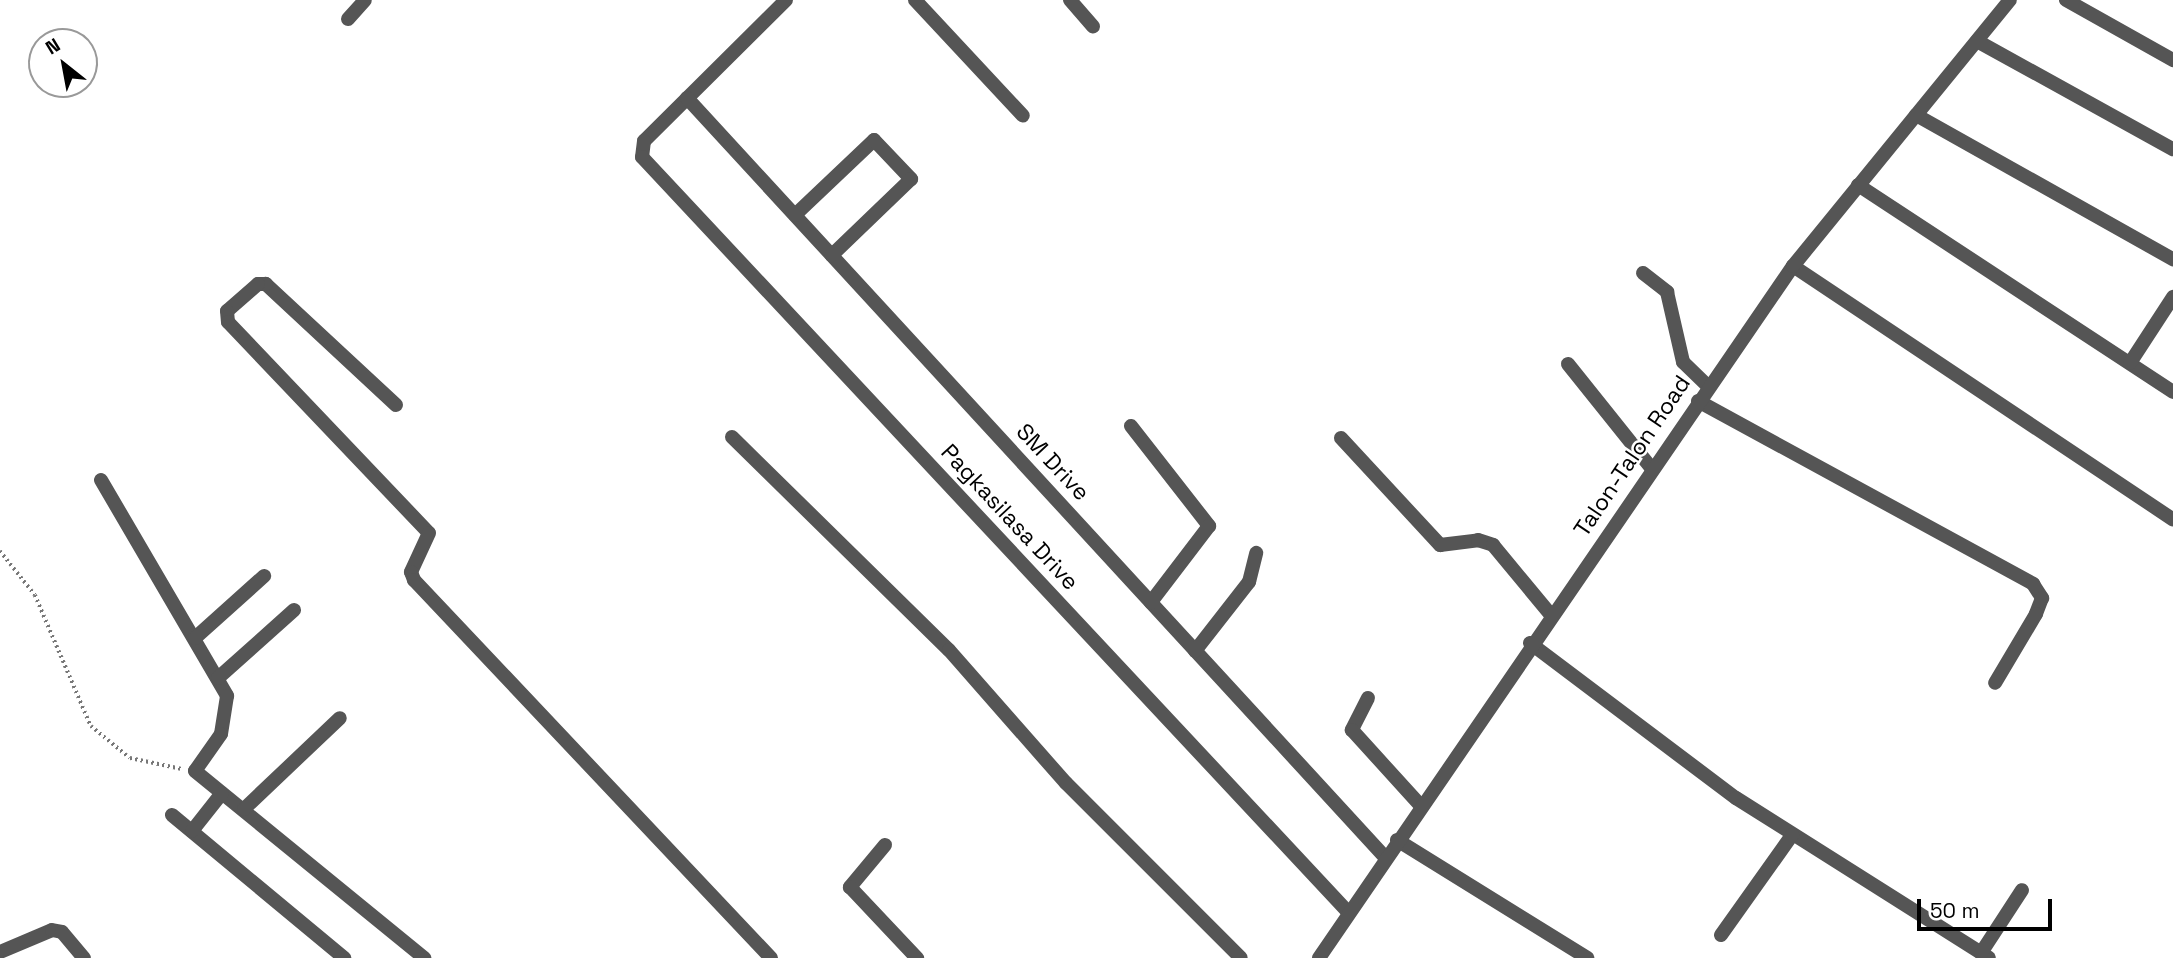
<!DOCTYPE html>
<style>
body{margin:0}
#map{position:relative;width:2173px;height:958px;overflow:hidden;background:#fff;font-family:"Space Grotesk",sans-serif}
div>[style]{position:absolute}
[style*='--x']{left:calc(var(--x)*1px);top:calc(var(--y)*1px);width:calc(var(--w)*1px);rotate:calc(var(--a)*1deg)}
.path>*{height:3.5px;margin-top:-1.75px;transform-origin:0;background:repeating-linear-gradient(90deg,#777 0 2px,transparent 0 5.5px)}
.minor>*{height:14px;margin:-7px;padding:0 7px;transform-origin:7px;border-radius:7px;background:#555}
.tertiary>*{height:14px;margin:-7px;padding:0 7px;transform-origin:7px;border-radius:7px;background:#555}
span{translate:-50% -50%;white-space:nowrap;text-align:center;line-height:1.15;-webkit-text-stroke:5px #fff;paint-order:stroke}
.street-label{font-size:23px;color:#000}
.north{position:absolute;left:28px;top:28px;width:70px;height:70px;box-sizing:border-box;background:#fff;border:2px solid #999;border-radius:50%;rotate:329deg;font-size:19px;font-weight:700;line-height:28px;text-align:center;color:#000}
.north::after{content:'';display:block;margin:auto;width:24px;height:32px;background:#000;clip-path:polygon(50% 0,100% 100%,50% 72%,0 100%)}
.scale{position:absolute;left:1917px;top:899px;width:135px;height:32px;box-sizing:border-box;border:4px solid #000;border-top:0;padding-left:9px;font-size:21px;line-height:24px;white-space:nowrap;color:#000;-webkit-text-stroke:5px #fff;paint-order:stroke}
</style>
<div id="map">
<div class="path">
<i style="--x:0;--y:551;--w:56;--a:51.5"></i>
<i style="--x:35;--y:595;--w:142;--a:66.9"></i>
<i style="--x:91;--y:726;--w:50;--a:39.4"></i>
<i style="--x:130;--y:758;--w:53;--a:11.9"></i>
</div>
<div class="minor">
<i style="--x:786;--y:0;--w:200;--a:135.2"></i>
<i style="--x:644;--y:141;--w:16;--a:97"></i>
<i style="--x:642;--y:157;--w:1035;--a:46.92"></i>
<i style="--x:915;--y:0;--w:158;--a:47"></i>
<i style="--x:1070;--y:0;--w:35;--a:49"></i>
<i style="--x:2066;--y:0;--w:123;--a:29.3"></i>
<i style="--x:348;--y:19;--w:25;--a:-48"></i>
<i style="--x:1977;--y:41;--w:224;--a:28.9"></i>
<i style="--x:687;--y:98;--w:1031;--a:47.4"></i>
<i style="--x:1916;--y:115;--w:295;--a:29.3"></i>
<i style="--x:1858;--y:185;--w:377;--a:33.3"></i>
<i style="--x:795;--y:215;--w:109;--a:-43.5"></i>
<i style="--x:874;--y:140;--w:54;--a:46.5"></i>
<i style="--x:911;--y:179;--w:110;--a:136.1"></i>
<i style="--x:1793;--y:266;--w:457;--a:33.7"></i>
<i style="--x:1643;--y:273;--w:31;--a:38"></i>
<i style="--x:1667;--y:292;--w:72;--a:77.1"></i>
<i style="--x:1683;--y:362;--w:33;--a:44"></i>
<i style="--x:2130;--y:363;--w:79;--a:-56.9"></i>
<i style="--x:1568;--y:364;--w:134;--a:51.3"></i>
<i style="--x:1698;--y:401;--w:382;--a:28.6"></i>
<i style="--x:2033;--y:584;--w:17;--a:57"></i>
<i style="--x:2042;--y:598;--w:17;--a:111"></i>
<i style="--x:2036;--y:614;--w:80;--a:120.7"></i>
<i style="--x:396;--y:405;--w:178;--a:-137.1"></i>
<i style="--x:266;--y:284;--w:8;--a:180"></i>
<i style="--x:258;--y:284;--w:41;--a:138.9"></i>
<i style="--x:227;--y:311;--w:11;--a:85"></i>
<i style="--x:228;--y:322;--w:291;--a:46.4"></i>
<i style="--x:429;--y:533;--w:43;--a:114.8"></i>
<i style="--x:411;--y:572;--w:9;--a:69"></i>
<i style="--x:414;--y:580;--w:520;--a:46.64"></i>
<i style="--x:1131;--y:426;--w:127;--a:52"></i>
<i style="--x:1209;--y:526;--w:96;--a:127.3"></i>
<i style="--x:732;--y:437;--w:304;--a:44.5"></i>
<i style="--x:949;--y:650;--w:177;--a:48.7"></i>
<i style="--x:1066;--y:783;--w:247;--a:45"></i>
<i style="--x:1341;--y:438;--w:146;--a:47.2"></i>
<i style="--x:1440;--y:545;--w:38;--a:-7"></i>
<i style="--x:1478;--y:540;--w:16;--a:18"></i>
<i style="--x:1493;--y:545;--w:89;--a:50.4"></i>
<i style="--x:101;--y:480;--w:250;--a:59.7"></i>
<i style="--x:227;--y:696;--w:38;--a:99"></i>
<i style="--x:221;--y:734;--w:45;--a:125.1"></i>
<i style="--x:195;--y:771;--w:296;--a:39.2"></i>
<i style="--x:195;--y:638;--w:93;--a:-41.9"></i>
<i style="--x:1530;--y:643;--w:258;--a:37"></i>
<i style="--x:1736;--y:798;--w:299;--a:32.3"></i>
<i style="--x:1195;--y:651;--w:88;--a:-52"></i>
<i style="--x:1249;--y:582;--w:30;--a:-76"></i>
<i style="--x:218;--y:678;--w:102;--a:-41.8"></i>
<i style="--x:1368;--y:698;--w:36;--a:117"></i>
<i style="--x:1352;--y:730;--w:101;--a:47.8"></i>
<i style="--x:244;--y:809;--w:132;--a:-43.5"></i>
<i style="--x:172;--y:815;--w:224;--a:39.7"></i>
<i style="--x:192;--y:831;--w:48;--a:-51.7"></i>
<i style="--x:1397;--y:840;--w:224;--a:31.8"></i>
<i style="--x:885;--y:845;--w:55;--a:129.8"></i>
<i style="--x:850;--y:887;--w:98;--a:46.7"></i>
<i style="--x:1721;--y:935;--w:123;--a:-54.6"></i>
<i style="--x:0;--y:952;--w:56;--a:-22.9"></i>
<i style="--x:52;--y:930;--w:10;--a:11"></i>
<i style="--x:62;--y:932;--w:34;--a:50"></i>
<i style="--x:1981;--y:953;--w:75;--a:-56.9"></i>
</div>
<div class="tertiary">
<i style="--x:1319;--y:958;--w:839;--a:-55.59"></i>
<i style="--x:1793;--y:266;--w:343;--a:-50.8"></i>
</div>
<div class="street-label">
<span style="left:1632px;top:456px;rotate:-56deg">Talon-Talon Road</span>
<span style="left:1053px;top:462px;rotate:47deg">SM Drive</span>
<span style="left:1010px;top:517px;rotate:47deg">Pagkasilasa Drive</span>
</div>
<div class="north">N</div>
<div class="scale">50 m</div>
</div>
